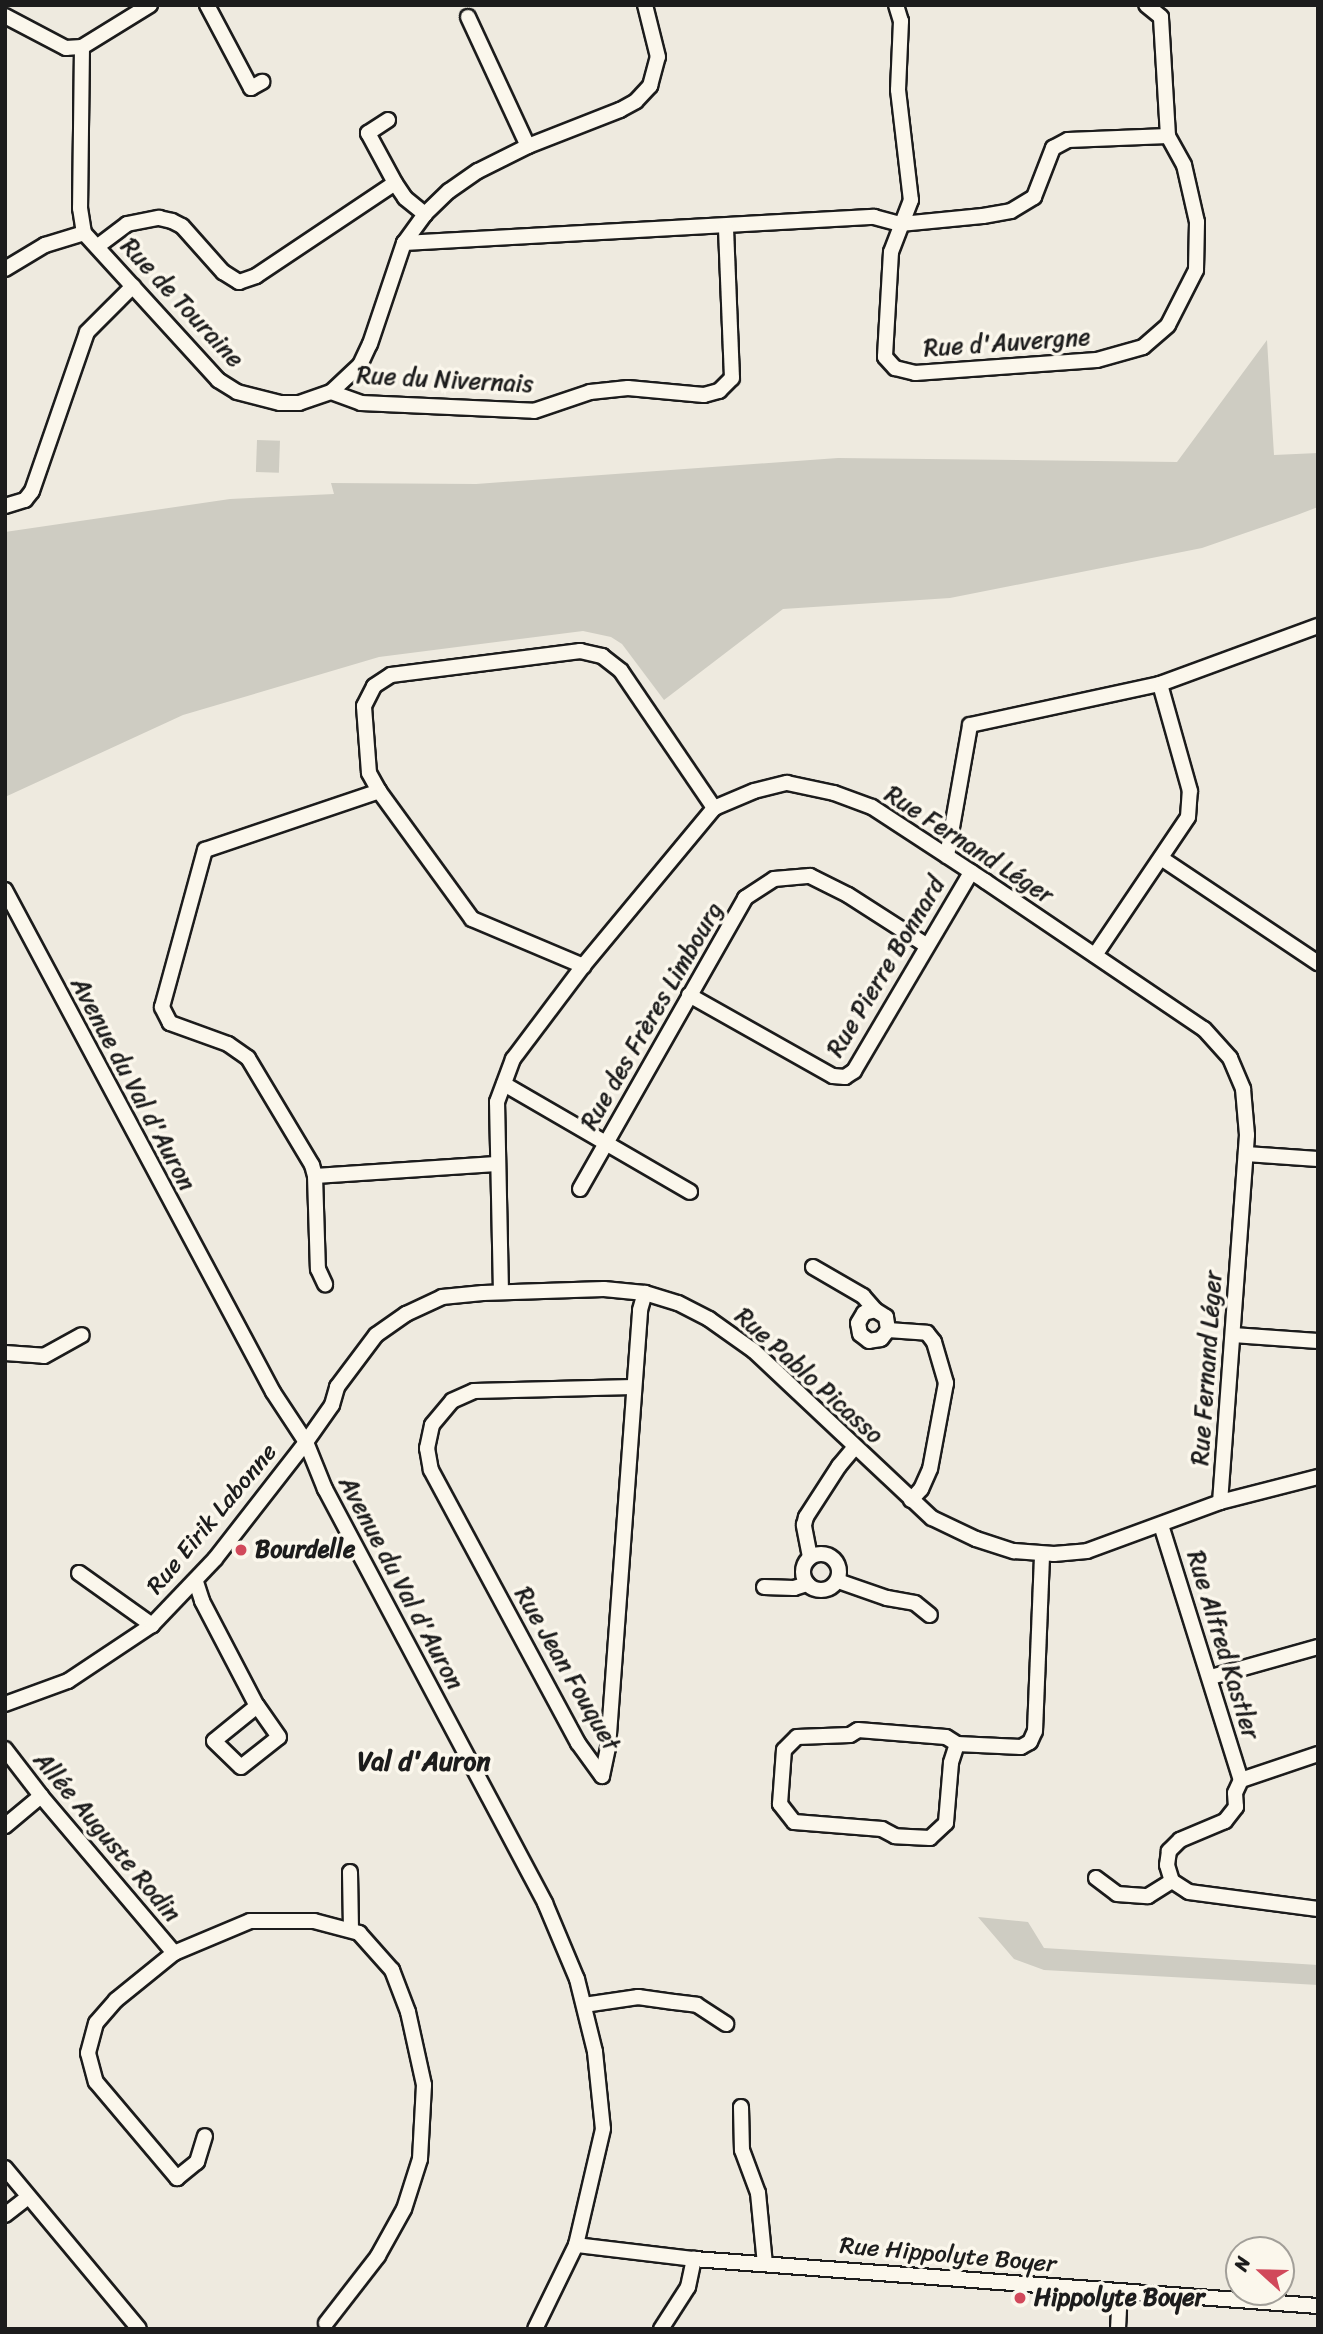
<!DOCTYPE html>
<meta charset="utf-8">
<style>
body{margin:0}
#map{position:relative;width:1323px;height:2334px;overflow:hidden;background:#eeeadf;font-family:Sriracha,sans-serif}
div>[style]{position:absolute}
[style*='--x']{left:calc(var(--x)*1px);top:calc(var(--y)*1px);width:calc(var(--w)*1px);rotate:calc(var(--a)*1deg)}
.green>*{inset:0;background:#ceccc2;transform-origin:0 0}
.roads{filter:drop-shadow(2px 0 #1c1c1c) drop-shadow(-2px 0 #1c1c1c) drop-shadow(0 2px #1c1c1c) drop-shadow(0 -2px #1c1c1c)}
.minor>*{height:14px;margin:-7px;padding:0 7px;transform-origin:7px;border-radius:7px;background:#fbf7ec}
.minor>.ring{margin:-7px;padding:0;box-sizing:content-box;background:none;border:14px solid #fbf7ec;border-radius:50%}
.dots>*{width:19px;height:19px;translate:-50% -50%;box-sizing:border-box;border:4px solid #fbf7ec;border-radius:50%}
span{translate:-50% -50%;white-space:nowrap;text-align:center;line-height:1.15;-webkit-text-stroke:7px #fbf7ec;paint-order:stroke}
.street-label{font-size:24px;color:#1c1c1c}
.poi-label{font-size:24px;color:#1c1c1c;font-weight:700}
.left{translate:0 -50%;text-align:left}
.neighbourhood-label{font-size:26px;color:#1c1c1c;font-weight:700}
.frame{position:absolute;inset:0;border:7px solid #1c1c1c;pointer-events:none}
.north{position:absolute;left:1225px;top:2236px;width:70px;height:70px;box-sizing:border-box;background:#fbf7ec;border:2px solid #a29f99;border-radius:50%;rotate:292deg;font-size:19px;font-weight:700;line-height:28px;text-align:center;color:#1c1c1c}
.north::after{content:'';display:block;margin:auto;width:24px;height:32px;background:#d1495b;clip-path:polygon(50% 0,100% 100%,50% 72%,0 100%)}
</style>
<div id="map">
<div class="green">
<i style="clip-path:polygon(1267px 340px,1274px 455px,1318px 453px,1318px 507px,1297px 515px,1202px 548px,950px 598px,783px 609px,664px 700px,622px 644px,611px 637px,583px 631px,379px 657px,183px 715px,5px 797px,5px 532px,230px 499px,334px 494px,331px 483px,476px 484px,838px 458px,1177px 462px)"></i>
<i style="left:257px;top:440px;width:23px;height:32px;rotate:2deg"></i>
<i style="clip-path:polygon(978px 1917px,1028px 1922px,1044px 1948px,1318px 1965px,1318px 1985px,1044px 1970px,1014px 1959px)"></i>
</div>
<div class="roads">
<div class="minor">
<i style="--x:207;--y:5;--w:94;--a:62.1"></i>
<i style="--x:251;--y:88;--w:13;--a:-29"></i>
<i style="--x:896;--y:5;--w:17;--a:73"></i>
<i style="--x:901;--y:21;--w:69;--a:92.5"></i>
<i style="--x:898;--y:90;--w:111;--a:83.3"></i>
<i style="--x:911;--y:200;--w:56;--a:111"></i>
<i style="--x:891;--y:252;--w:105;--a:93.3"></i>
<i style="--x:885;--y:357;--w:15;--a:48"></i>
<i style="--x:895;--y:368;--w:21;--a:14"></i>
<i style="--x:915;--y:373;--w:182;--a:-4.1"></i>
<i style="--x:1097;--y:360;--w:48;--a:-15.8"></i>
<i style="--x:1143;--y:347;--w:33;--a:-41"></i>
<i style="--x:1168;--y:325;--w:62;--a:-63"></i>
<i style="--x:1196;--y:270;--w:48;--a:-88.8"></i>
<i style="--x:1197;--y:222;--w:58;--a:-102.8"></i>
<i style="--x:1184;--y:165;--w:33;--a:-119"></i>
<i style="--x:1168;--y:136;--w:119;--a:-93.4"></i>
<i style="--x:1161;--y:17;--w:19;--a:-141"></i>
<i style="--x:5;--y:16;--w:69;--a:27.7"></i>
<i style="--x:66;--y:48;--w:16;--a:-4"></i>
<i style="--x:82;--y:47;--w:80;--a:-31.7"></i>
<i style="--x:468;--y:17;--w:142;--a:65.1"></i>
<i style="--x:82;--y:47;--w:161;--a:90.7"></i>
<i style="--x:80;--y:208;--w:25;--a:81"></i>
<i style="--x:388;--y:120;--w:24;--a:147"></i>
<i style="--x:368;--y:133;--w:57;--a:61.6"></i>
<i style="--x:404;--y:243;--w:471;--a:-3.2"></i>
<i style="--x:874;--y:217;--w:27;--a:15"></i>
<i style="--x:900;--y:224;--w:83;--a:-5.5"></i>
<i style="--x:983;--y:216;--w:28;--a:-10"></i>
<i style="--x:1011;--y:211;--w:27;--a:-31"></i>
<i style="--x:1034;--y:197;--w:53;--a:-68.8"></i>
<i style="--x:1053;--y:148;--w:17;--a:-28"></i>
<i style="--x:1068;--y:140;--w:100;--a:-2.3"></i>
<i style="--x:98;--y:246;--w:36;--a:-37"></i>
<i style="--x:127;--y:224;--w:33;--a:-11"></i>
<i style="--x:159;--y:218;--w:13;--a:13"></i>
<i style="--x:172;--y:221;--w:11;--a:27"></i>
<i style="--x:182;--y:226;--w:62;--a:48.3"></i>
<i style="--x:223;--y:272;--w:19;--a:32"></i>
<i style="--x:239;--y:282;--w:18;--a:-19"></i>
<i style="--x:256;--y:276;--w:167;--a:-33.8"></i>
<i style="--x:395;--y:183;--w:18;--a:56"></i>
<i style="--x:405;--y:198;--w:26;--a:39"></i>
<i style="--x:5;--y:269;--w:47;--a:-31"></i>
<i style="--x:45;--y:245;--w:41;--a:-17.1"></i>
<i style="--x:84;--y:233;--w:199;--a:47.6"></i>
<i style="--x:218;--y:380;--w:22;--a:32"></i>
<i style="--x:237;--y:392;--w:44;--a:14.3"></i>
<i style="--x:280;--y:403;--w:19;--a:0"></i>
<i style="--x:299;--y:403;--w:34;--a:-19"></i>
<i style="--x:331;--y:392;--w:40;--a:-43"></i>
<i style="--x:360;--y:365;--w:23;--a:-65"></i>
<i style="--x:370;--y:344;--w:107;--a:-71.4"></i>
<i style="--x:404;--y:243;--w:36;--a:-54"></i>
<i style="--x:425;--y:214;--w:33;--a:-44"></i>
<i style="--x:449;--y:191;--w:35;--a:-35"></i>
<i style="--x:478;--y:171;--w:56;--a:-26.6"></i>
<i style="--x:528;--y:146;--w:99;--a:-21.4"></i>
<i style="--x:620;--y:110;--w:18;--a:-29"></i>
<i style="--x:636;--y:101;--w:21;--a:-47"></i>
<i style="--x:650;--y:86;--w:30;--a:-75"></i>
<i style="--x:658;--y:57;--w:54;--a:-104"></i>
<i style="--x:331;--y:392;--w:32;--a:20"></i>
<i style="--x:361;--y:403;--w:173;--a:2.6"></i>
<i style="--x:534;--y:411;--w:59;--a:-18.7"></i>
<i style="--x:590;--y:392;--w:38;--a:-6"></i>
<i style="--x:628;--y:388;--w:76;--a:5.3"></i>
<i style="--x:704;--y:395;--w:16;--a:-15"></i>
<i style="--x:719;--y:391;--w:18;--a:-45"></i>
<i style="--x:732;--y:378;--w:152;--a:-92.3"></i>
<i style="--x:5;--y:506;--w:21;--a:-17"></i>
<i style="--x:25;--y:500;--w:11;--a:-52"></i>
<i style="--x:32;--y:491;--w:168;--a:-70.9"></i>
<i style="--x:87;--y:332;--w:65;--a:-45"></i>
<i style="--x:379;--y:791;--w:158;--a:54"></i>
<i style="--x:472;--y:919;--w:121;--a:22.9"></i>
<i style="--x:947;--y:856;--w:133;--a:-80"></i>
<i style="--x:970;--y:725;--w:194;--a:-12.2"></i>
<i style="--x:1160;--y:684;--w:168;--a:-20.2"></i>
<i style="--x:1161;--y:858;--w:189;--a:33.8"></i>
<i style="--x:5;--y:890;--w:569;--a:61.9"></i>
<i style="--x:273;--y:1392;--w:60;--a:56.6"></i>
<i style="--x:306;--y:1442;--w:51;--a:68"></i>
<i style="--x:325;--y:1489;--w:469;--a:62"></i>
<i style="--x:545;--y:1903;--w:82;--a:67.2"></i>
<i style="--x:577;--y:1979;--w:75;--a:76.1"></i>
<i style="--x:595;--y:2052;--w:77;--a:84.1"></i>
<i style="--x:603;--y:2129;--w:119;--a:103.1"></i>
<i style="--x:576;--y:2245;--w:93;--a:116"></i>
<i style="--x:1095;--y:955;--w:166;--a:-56"></i>
<i style="--x:1188;--y:817;--w:26;--a:-86"></i>
<i style="--x:1190;--y:791;--w:111;--a:-105.7"></i>
<i style="--x:689;--y:995;--w:165;--a:29.4"></i>
<i style="--x:833;--y:1076;--w:12;--a:5"></i>
<i style="--x:845;--y:1077;--w:11;--a:-34"></i>
<i style="--x:854;--y:1071;--w:231;--a:-59.5"></i>
<i style="--x:504;--y:1084;--w:215;--a:30.1"></i>
<i style="--x:1246;--y:1154;--w:72;--a:4"></i>
<i style="--x:496;--y:1164;--w:181;--a:176.2"></i>
<i style="--x:315;--y:1176;--w:11;--a:-105"></i>
<i style="--x:312;--y:1165;--w:125;--a:-120.9"></i>
<i style="--x:248;--y:1058;--w:24;--a:-145"></i>
<i style="--x:228;--y:1044;--w:62;--a:-160.1"></i>
<i style="--x:170;--y:1023;--w:18;--a:-117"></i>
<i style="--x:162;--y:1007;--w:163;--a:-74.7"></i>
<i style="--x:205;--y:850;--w:184;--a:-18.7"></i>
<i style="--x:379;--y:791;--w:21;--a:-119"></i>
<i style="--x:369;--y:773;--w:67;--a:-94.3"></i>
<i style="--x:364;--y:706;--w:22;--a:-63"></i>
<i style="--x:374;--y:686;--w:20;--a:-33"></i>
<i style="--x:391;--y:675;--w:191;--a:-7.2"></i>
<i style="--x:580;--y:651;--w:23;--a:13"></i>
<i style="--x:602;--y:656;--w:24;--a:38"></i>
<i style="--x:621;--y:671;--w:166;--a:55.8"></i>
<i style="--x:315;--y:1176;--w:93;--a:88.2"></i>
<i style="--x:318;--y:1269;--w:17;--a:65"></i>
<i style="--x:580;--y:1189;--w:335;--a:-60.4"></i>
<i style="--x:745;--y:898;--w:35;--a:-33"></i>
<i style="--x:774;--y:879;--w:36;--a:-5"></i>
<i style="--x:810;--y:876;--w:42;--a:26.6"></i>
<i style="--x:848;--y:895;--w:93;--a:32.7"></i>
<i style="--x:813;--y:1267;--w:58;--a:30.1"></i>
<i style="--x:863;--y:1296;--w:18;--a:49"></i>
<i style="--x:875;--y:1310;--w:13;--a:32"></i>
<i style="--x:886;--y:1317;--w:13;--a:81"></i>
<i style="--x:888;--y:1330;--w:11;--a:128"></i>
<i style="--x:881;--y:1339;--w:12;--a:171"></i>
<i style="--x:869;--y:1341;--w:11;--a:-142"></i>
<i style="--x:860;--y:1334;--w:11;--a:-100"></i>
<i style="--x:858;--y:1323;--w:12;--a:-59"></i>
<i style="--x:864;--y:1313;--w:11;--a:-15"></i>
<i style="--x:501;--y:1292;--w:190;--a:-91.2"></i>
<i style="--x:497;--y:1102;--w:46;--a:-69.6"></i>
<i style="--x:513;--y:1059;--w:116;--a:-53"></i>
<i style="--x:583;--y:966;--w:205;--a:-50.3"></i>
<i style="--x:714;--y:808;--w:43;--a:-23"></i>
<i style="--x:754;--y:791;--w:34;--a:-14"></i>
<i style="--x:787;--y:783;--w:48;--a:12"></i>
<i style="--x:834;--y:793;--w:40;--a:20.2"></i>
<i style="--x:872;--y:807;--w:135;--a:33.2"></i>
<i style="--x:985;--y:881;--w:264;--a:34.1"></i>
<i style="--x:1204;--y:1029;--w:39;--a:48"></i>
<i style="--x:1230;--y:1058;--w:34;--a:67"></i>
<i style="--x:1243;--y:1089;--w:46;--a:85"></i>
<i style="--x:1247;--y:1135;--w:368;--a:94.2"></i>
<i style="--x:888;--y:1330;--w:39;--a:4"></i>
<i style="--x:927;--y:1333;--w:11;--a:52"></i>
<i style="--x:934;--y:1342;--w:43;--a:73.7"></i>
<i style="--x:946;--y:1383;--w:87;--a:100.5"></i>
<i style="--x:930;--y:1469;--w:22;--a:114"></i>
<i style="--x:921;--y:1489;--w:15;--a:132"></i>
<i style="--x:1233;--y:1335;--w:85;--a:4"></i>
<i style="--x:5;--y:1353;--w:39;--a:4"></i>
<i style="--x:44;--y:1356;--w:43;--a:-28.9"></i>
<i style="--x:633;--y:1387;--w:159;--a:178.6"></i>
<i style="--x:474;--y:1391;--w:24;--a:156"></i>
<i style="--x:452;--y:1401;--w:31;--a:130"></i>
<i style="--x:432;--y:1425;--w:24;--a:102"></i>
<i style="--x:427;--y:1448;--w:22;--a:80"></i>
<i style="--x:431;--y:1470;--w:310;--a:61.7"></i>
<i style="--x:578;--y:1743;--w:41;--a:54"></i>
<i style="--x:602;--y:1776;--w:29;--a:-78"></i>
<i style="--x:608;--y:1748;--w:439;--a:-85.8"></i>
<i style="--x:640;--y:1310;--w:18;--a:-74"></i>
<i style="--x:1161;--y:1525;--w:267;--a:72.6"></i>
<i style="--x:1241;--y:1780;--w:14;--a:115"></i>
<i style="--x:1235;--y:1793;--w:14;--a:86"></i>
<i style="--x:1236;--y:1807;--w:18;--a:128"></i>
<i style="--x:1225;--y:1821;--w:49;--a:157.1"></i>
<i style="--x:1180;--y:1840;--w:16;--a:135"></i>
<i style="--x:1169;--y:1851;--w:14;--a:98"></i>
<i style="--x:1167;--y:1865;--w:17;--a:73"></i>
<i style="--x:1172;--y:1881;--w:20;--a:33"></i>
<i style="--x:1189;--y:1892;--w:130;--a:7.5"></i>
<i class="ring" style="left:803px;top:1554px;width:22px;height:22px"></i>
<i style="--x:810;--y:1557;--w:33;--a:-101"></i>
<i style="--x:804;--y:1525;--w:8;--a:-76"></i>
<i style="--x:806;--y:1517;--w:61;--a:-57.1"></i>
<i style="--x:839;--y:1466;--w:25;--a:-50"></i>
<i style="--x:79;--y:1573;--w:90;--a:35.5"></i>
<i style="--x:838;--y:1581;--w:52;--a:19.1"></i>
<i style="--x:887;--y:1598;--w:28;--a:10"></i>
<i style="--x:915;--y:1603;--w:19;--a:39"></i>
<i style="--x:196;--y:1582;--w:20;--a:72"></i>
<i style="--x:202;--y:1601;--w:119;--a:62.4"></i>
<i style="--x:257;--y:1706;--w:55;--a:140.9"></i>
<i style="--x:214;--y:1741;--w:37;--a:44"></i>
<i style="--x:241;--y:1767;--w:48;--a:-38.3"></i>
<i style="--x:279;--y:1737;--w:38;--a:-125"></i>
<i style="--x:764;--y:1587;--w:30;--a:2"></i>
<i style="--x:794;--y:1588;--w:14;--a:-17"></i>
<i style="--x:1211;--y:1677;--w:111;--a:-15.7"></i>
<i style="--x:5;--y:1704;--w:67;--a:-20.1"></i>
<i style="--x:68;--y:1681;--w:101;--a:-33.7"></i>
<i style="--x:152;--y:1625;--w:91;--a:-46.3"></i>
<i style="--x:215;--y:1559;--w:148;--a:-52.1"></i>
<i style="--x:306;--y:1442;--w:45;--a:-54.9"></i>
<i style="--x:332;--y:1405;--w:19;--a:-74"></i>
<i style="--x:337;--y:1387;--w:65;--a:-53.1"></i>
<i style="--x:376;--y:1335;--w:37;--a:-35"></i>
<i style="--x:406;--y:1314;--w:40;--a:-25"></i>
<i style="--x:442;--y:1297;--w:41;--a:-5.6"></i>
<i style="--x:483;--y:1293;--w:121;--a:-1.9"></i>
<i style="--x:604;--y:1289;--w:41;--a:5.6"></i>
<i style="--x:645;--y:1293;--w:34;--a:17"></i>
<i style="--x:678;--y:1303;--w:35;--a:27"></i>
<i style="--x:709;--y:1319;--w:55;--a:35.4"></i>
<i style="--x:754;--y:1351;--w:244;--a:43.2"></i>
<i style="--x:932;--y:1518;--w:49;--a:25.5"></i>
<i style="--x:976;--y:1539;--w:40;--a:18"></i>
<i style="--x:1014;--y:1551;--w:40;--a:4.3"></i>
<i style="--x:1054;--y:1554;--w:33;--a:-5"></i>
<i style="--x:1087;--y:1551;--w:142;--a:-20.2"></i>
<i style="--x:1220;--y:1502;--w:101;--a:-14.3"></i>
<i style="--x:957;--y:1744;--w:20;--a:108"></i>
<i style="--x:951;--y:1763;--w:60;--a:94.8"></i>
<i style="--x:946;--y:1823;--w:22;--a:137"></i>
<i style="--x:930;--y:1838;--w:35;--a:-177"></i>
<i style="--x:895;--y:1836;--w:15;--a:-152"></i>
<i style="--x:882;--y:1829;--w:88;--a:-175.5"></i>
<i style="--x:794;--y:1822;--w:23;--a:-128"></i>
<i style="--x:780;--y:1804;--w:54;--a:-85.8"></i>
<i style="--x:784;--y:1750;--w:18;--a:-45"></i>
<i style="--x:797;--y:1737;--w:53;--a:-2.2"></i>
<i style="--x:850;--y:1735;--w:9;--a:-32"></i>
<i style="--x:858;--y:1730;--w:88;--a:4.5"></i>
<i style="--x:946;--y:1737;--w:13;--a:32"></i>
<i style="--x:957;--y:1744;--w:64;--a:2.7"></i>
<i style="--x:1021;--y:1747;--w:10;--a:-29"></i>
<i style="--x:1030;--y:1742;--w:12;--a:-66"></i>
<i style="--x:1035;--y:1731;--w:177;--a:-87.7"></i>
<i style="--x:5;--y:1749;--w:59;--a:52.5"></i>
<i style="--x:41;--y:1796;--w:206;--a:49.7"></i>
<i style="--x:174;--y:1953;--w:82;--a:-22.8"></i>
<i style="--x:250;--y:1921;--w:64;--a:0"></i>
<i style="--x:314;--y:1921;--w:47;--a:14.9"></i>
<i style="--x:359;--y:1933;--w:50;--a:48.3"></i>
<i style="--x:392;--y:1970;--w:45;--a:69.1"></i>
<i style="--x:408;--y:2012;--w:75;--a:77.6"></i>
<i style="--x:424;--y:2085;--w:74;--a:93.1"></i>
<i style="--x:420;--y:2159;--w:52;--a:107.7"></i>
<i style="--x:404;--y:2209;--w:54;--a:119"></i>
<i style="--x:378;--y:2256;--w:85;--a:127.8"></i>
<i style="--x:1241;--y:1780;--w:81;--a:-18.7"></i>
<i style="--x:5;--y:1826;--w:47;--a:-39.8"></i>
<i style="--x:350;--y:1872;--w:58;--a:89"></i>
<i style="--x:1096;--y:1878;--w:26;--a:37"></i>
<i style="--x:1117;--y:1894;--w:31;--a:4"></i>
<i style="--x:1148;--y:1896;--w:28;--a:-32"></i>
<i style="--x:174;--y:1953;--w:75;--a:141"></i>
<i style="--x:116;--y:2000;--w:30;--a:131"></i>
<i style="--x:96;--y:2023;--w:31;--a:105"></i>
<i style="--x:88;--y:2053;--w:30;--a:75"></i>
<i style="--x:96;--y:2082;--w:126;--a:49.8"></i>
<i style="--x:177;--y:2178;--w:26;--a:-39"></i>
<i style="--x:197;--y:2162;--w:27;--a:-73"></i>
<i style="--x:584;--y:2005;--w:55;--a:-8.4"></i>
<i style="--x:638;--y:1997;--w:36;--a:8"></i>
<i style="--x:674;--y:2002;--w:23;--a:7"></i>
<i style="--x:697;--y:2005;--w:35;--a:33"></i>
<i style="--x:741;--y:2107;--w:43;--a:88.7"></i>
<i style="--x:742;--y:2150;--w:46;--a:69.6"></i>
<i style="--x:758;--y:2193;--w:71;--a:84.4"></i>
<i style="--x:5;--y:2168;--w:209;--a:50.2"></i>
<i style="--x:5;--y:2215;--w:29;--a:-38"></i>
<i style="--x:576;--y:2245;--w:119;--a:6.8"></i>
<i style="--x:694;--y:2259;--w:626;--a:4.31"></i>
<i style="--x:661;--y:2329;--w:50;--a:-57.3"></i>
<i style="--x:688;--y:2287;--w:29;--a:-78"></i>
<i style="--x:1118;--y:2329;--w:36;--a:-87"></i>
</div>
</div>
<div class="dots">
<i style="left:241px;top:1550px;background:#d1495b"></i>
<i style="left:1020px;top:2298px;background:#d1495b"></i>
</div>
<div class="street-label">
<span style="left:182px;top:303px;rotate:47deg">Rue de Touraine</span>
<span style="left:1007px;top:343px;rotate:-4deg">Rue d'Auvergne</span>
<span style="left:445px;top:380px;rotate:3deg">Rue du Nivernais</span>
<span style="left:969px;top:845px;rotate:33deg">Rue Fernand Léger</span>
<span style="left:886px;top:967px;rotate:-59deg">Rue Pierre Bonnard</span>
<span style="left:652px;top:1016px;rotate:-60deg">Rue des Frères Limbourg</span>
<span style="left:133px;top:1084px;rotate:62deg">Avenue du Val d'Auron</span>
<span style="left:1207px;top:1368px;rotate:-86deg">Rue Fernand Léger</span>
<span style="left:809px;top:1376px;rotate:42deg">Rue Pablo Picasso</span>
<span style="left:212px;top:1519px;rotate:-50deg">Rue Eirik Labonne</span>
<span style="left:401px;top:1583px;rotate:62deg">Avenue du Val d'Auron</span>
<span style="left:1223px;top:1645px;rotate:73deg">Rue Alfred Kastler</span>
<span style="left:567px;top:1669px;rotate:60deg">Rue Jean Fouquet</span>
<span style="left:107px;top:1837px;rotate:50deg">Allée Auguste Rodin</span>
<span style="left:948px;top:2255px;rotate:5deg">Rue Hippolyte Boyer</span>
</div>
<div class="poi-label">
<span class="left" style="left:255px;top:1550px">Bourdelle</span>
<span class="left" style="left:1034px;top:2298px">Hippolyte Boyer</span>
</div>
<div class="neighbourhood-label">
<span style="left:424px;top:1762px">Val d'Auron</span>
</div>
<div class="frame"></div>
<div class="north">N</div>
</div>
